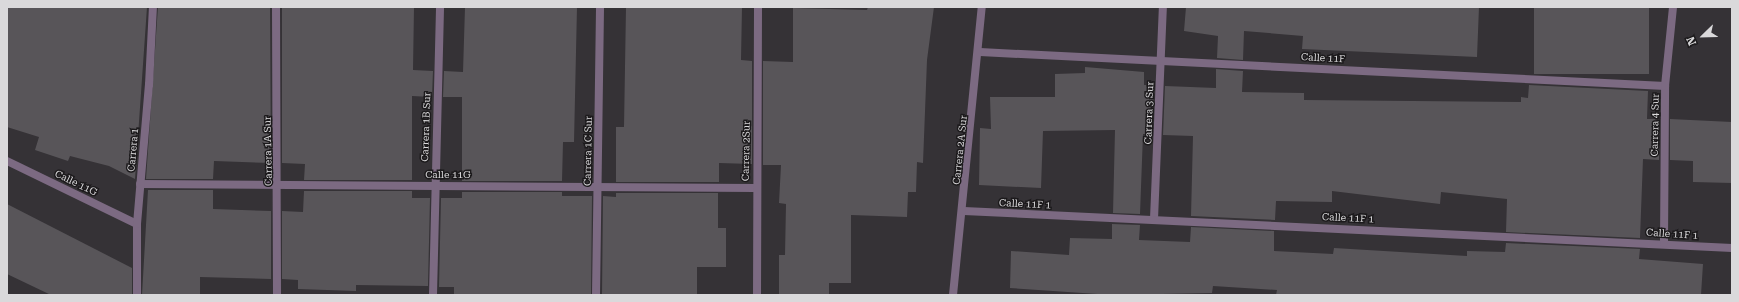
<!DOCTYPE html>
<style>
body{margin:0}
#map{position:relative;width:1739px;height:302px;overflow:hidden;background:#353236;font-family:"Roboto Serif",serif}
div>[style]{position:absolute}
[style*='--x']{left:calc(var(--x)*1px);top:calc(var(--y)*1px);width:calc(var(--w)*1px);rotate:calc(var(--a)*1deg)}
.building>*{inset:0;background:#585559;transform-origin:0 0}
.lane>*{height:8px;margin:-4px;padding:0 4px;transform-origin:4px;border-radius:4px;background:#7c6a82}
.street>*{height:8px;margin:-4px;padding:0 4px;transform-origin:4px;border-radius:4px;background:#7c6a82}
span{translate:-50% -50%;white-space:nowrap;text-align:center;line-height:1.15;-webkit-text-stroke:3px #1c1a1c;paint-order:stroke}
.street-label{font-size:10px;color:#dad9db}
.frame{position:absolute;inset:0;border:8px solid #dad9db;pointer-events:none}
.north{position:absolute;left:1683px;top:16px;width:40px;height:40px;-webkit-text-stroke:3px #1c1a1c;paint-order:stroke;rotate:247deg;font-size:11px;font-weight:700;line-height:16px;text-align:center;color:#dad9db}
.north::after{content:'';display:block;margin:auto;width:14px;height:18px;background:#dad9db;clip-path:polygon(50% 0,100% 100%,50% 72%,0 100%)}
</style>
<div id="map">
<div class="building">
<i style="clip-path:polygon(7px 7px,147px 7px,135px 179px,109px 166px,70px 156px,68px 161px,35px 150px,39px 137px,7px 127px)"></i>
<i style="clip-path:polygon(158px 7px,270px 7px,271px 163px,214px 161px,213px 179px,146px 179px)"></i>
<i style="clip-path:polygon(282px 7px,414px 7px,413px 70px,433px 71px,432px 97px,412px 96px,412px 180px,304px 180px,305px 164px,282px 163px)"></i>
<i style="clip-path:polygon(465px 7px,577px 7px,574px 142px,563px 142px,562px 181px,462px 181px,462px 97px,443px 97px,444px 71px,463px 72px)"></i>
<i style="clip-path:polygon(626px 7px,742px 7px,741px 60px,752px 61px,752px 164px,719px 163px,719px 182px,616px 182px,616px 127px,624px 127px)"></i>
<i style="clip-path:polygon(868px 7px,934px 7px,927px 60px,923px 163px,917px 162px,916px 192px,908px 192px,907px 217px,851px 215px,851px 283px,829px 283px,829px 295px,779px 295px,779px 255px,785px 255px,786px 204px,779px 203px,781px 165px,763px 165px,763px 61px,793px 62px,793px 8px,867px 10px)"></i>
<i style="clip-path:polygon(1186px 7px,1479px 7px,1477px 57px,1302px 49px,1303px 36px,1244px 31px,1243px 60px,1217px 58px,1218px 36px,1184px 31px)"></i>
<i style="left:1534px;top:7px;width:115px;height:67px"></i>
<i style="clip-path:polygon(1085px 67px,1144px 72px,1144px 85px,1154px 85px,1152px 134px,1143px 134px,1140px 214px,1113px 213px,1115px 130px,1043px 131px,1041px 188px,979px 185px,980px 128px,991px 129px,990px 97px,1055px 97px,1055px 74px,1085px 73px)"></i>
<i style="clip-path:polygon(1216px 69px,1243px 71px,1242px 92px,1304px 93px,1304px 100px,1521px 102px,1521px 97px,1528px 98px,1529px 85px,1648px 91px,1647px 119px,1659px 119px,1659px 160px,1643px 159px,1640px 238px,1506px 232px,1507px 199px,1441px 192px,1440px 204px,1332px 191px,1332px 202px,1276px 201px,1275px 220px,1191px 216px,1193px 136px,1163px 135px,1165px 86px,1216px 88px)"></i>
<i style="clip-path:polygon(1670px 119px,1732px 122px,1732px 183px,1693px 182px,1693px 161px,1670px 160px)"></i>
<i style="clip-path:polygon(148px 190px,213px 190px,213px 209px,271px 211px,271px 279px,200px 277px,200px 295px,142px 295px)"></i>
<i style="clip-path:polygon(304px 191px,412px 191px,412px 198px,430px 198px,428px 286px,356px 285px,356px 291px,298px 289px,298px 280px,282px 279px,282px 211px,303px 212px)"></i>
<i style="clip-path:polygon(462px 192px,562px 192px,562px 196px,592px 196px,591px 295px,454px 295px,454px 287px,439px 287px,441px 198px,462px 198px)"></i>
<i style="clip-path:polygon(616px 193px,718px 193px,718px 228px,726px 228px,726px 267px,697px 267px,697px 295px,602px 295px,603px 196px,616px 197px)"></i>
<i style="clip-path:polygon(7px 204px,132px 268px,132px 295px,51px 295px,7px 274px)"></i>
<i style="clip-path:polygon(1112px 224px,1140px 225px,1139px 240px,1190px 242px,1191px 227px,1274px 231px,1274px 251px,1333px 254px,1334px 248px,1467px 256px,1467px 251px,1505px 252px,1506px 243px,1640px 249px,1639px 259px,1703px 264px,1701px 295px,1276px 295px,1277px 290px,1213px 286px,1212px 293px,1112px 295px,1010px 288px,1011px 251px,1069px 255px,1070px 238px,1112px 239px)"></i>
</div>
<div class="lane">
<i style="--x:149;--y:85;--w:78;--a:-87.1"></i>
<i style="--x:1154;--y:219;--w:212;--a:-87.6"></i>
</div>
<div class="street">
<i style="--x:276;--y:7;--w:288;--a:89.8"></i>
<i style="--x:980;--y:52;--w:686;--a:2.84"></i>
<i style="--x:7;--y:161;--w:144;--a:25.9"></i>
<i style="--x:140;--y:184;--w:615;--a:0.37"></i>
<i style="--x:964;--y:211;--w:769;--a:2.76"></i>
<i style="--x:1664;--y:243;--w:157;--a:-89.6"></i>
<i style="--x:1665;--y:86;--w:79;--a:-84.2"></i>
<i style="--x:137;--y:295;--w:71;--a:-90"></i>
<i style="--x:137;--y:224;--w:140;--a:-85.1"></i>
<i style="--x:433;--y:295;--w:288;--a:-88.6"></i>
<i style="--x:596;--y:295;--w:288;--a:-89.2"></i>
<i style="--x:757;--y:295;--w:288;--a:-89.8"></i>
<i style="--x:953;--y:295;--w:289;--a:-84.3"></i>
</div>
<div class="street-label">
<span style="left:1323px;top:58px;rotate:3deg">Calle 11F</span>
<span style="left:1149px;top:113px;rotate:-88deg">Carrera 3 Sur</span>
<span style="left:1655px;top:125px;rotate:-89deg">Carrera 4 Sur</span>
<span style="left:426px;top:127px;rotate:-88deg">Carrera 1B Sur</span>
<span style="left:133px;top:150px;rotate:-85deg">Carrera 1</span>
<span style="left:960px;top:150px;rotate:-84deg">Carrera 2A Sur</span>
<span style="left:268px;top:151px;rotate:-91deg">Carrera 1A Sur</span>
<span style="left:588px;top:151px;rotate:-89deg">Carrera 1C Sur</span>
<span style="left:746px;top:151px;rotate:-89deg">Carrera 2Sur</span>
<span style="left:448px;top:175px">Calle 11G</span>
<span style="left:76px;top:183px;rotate:26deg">Calle 11G</span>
<span style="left:1025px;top:204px;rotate:3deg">Calle 11F 1</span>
<span style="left:1348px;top:218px;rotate:3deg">Calle 11F 1</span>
<span style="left:1672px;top:234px;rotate:4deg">Calle 11F 1</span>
</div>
<div class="frame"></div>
<div class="north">N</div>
</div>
